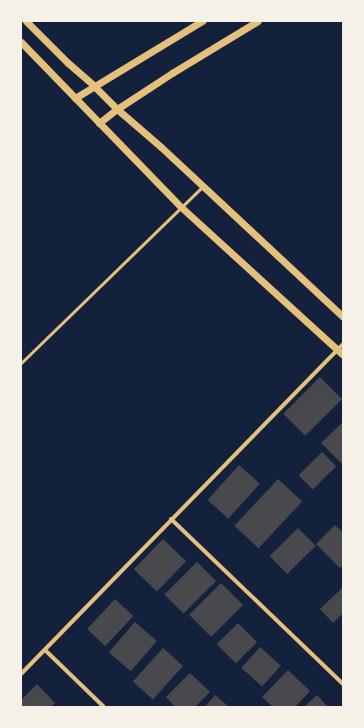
<!DOCTYPE html>
<style>
body{margin:0}
#map{position:relative;width:364px;height:728px;overflow:hidden;background:#14213d;font-family:"Roboto Condensed",sans-serif}
div>[style]{position:absolute}
[style*='--x']{left:calc(var(--x)*1px);top:calc(var(--y)*1px);width:calc(var(--w)*1px);rotate:calc(var(--a)*1deg)}
.building>*{inset:0;background:#48494c;transform-origin:0 0}
.service>*{height:3px;margin:-1.5px;padding:0 1.5px;transform-origin:1.5px;border-radius:1.5px;background:#e5c07b}
.minor>*{height:4px;margin:-2px;padding:0 2px;transform-origin:2px;border-radius:2px;background:#e5c07b}
.tertiary>*{height:7px;margin:-3.5px;padding:0 3.5px;transform-origin:3.5px;border-radius:3.5px;background:#e5c07b}
span{translate:-50% -50%;white-space:nowrap;text-align:center;line-height:1.15;-webkit-text-stroke:4px #f6f1e7;paint-order:stroke}
.frame{position:absolute;inset:0;border:22px solid #f6f1e7;pointer-events:none}
</style>
<div id="map">
<div class="building">
<i style="left:320px;top:377px;width:31px;height:52px;rotate:45deg"></i>
<i style="clip-path:polygon(343px 422px,343px 465px,321px 443px)"></i>
<i style="left:322px;top:452px;width:20px;height:33px;rotate:45deg"></i>
<i style="left:239px;top:465px;width:28px;height:47px;rotate:42deg"></i>
<i style="left:278px;top:479px;width:33px;height:64px;rotate:43deg"></i>
<i style="clip-path:polygon(335px 525px,343px 532px,343px 565px,340px 568px,316px 544px)"></i>
<i style="left:298px;top:528px;width:25px;height:40px;rotate:45deg"></i>
<i style="left:163px;top:539px;width:32px;height:42px;rotate:44deg"></i>
<i style="left:197px;top:562px;width:27px;height:46px;rotate:45deg"></i>
<i style="left:221px;top:583px;width:31px;height:45px;rotate:45deg"></i>
<i style="clip-path:polygon(343px 587px,343px 613px,333px 623px,320px 609px)"></i>
<i style="left:115px;top:599px;width:25px;height:41px;rotate:43deg"></i>
<i style="left:135px;top:622px;width:29px;height:40px;rotate:41deg"></i>
<i style="left:238px;top:623px;width:27px;height:30px;rotate:45deg"></i>
<i style="left:260px;top:647px;width:28px;height:28px;rotate:42deg"></i>
<i style="left:163px;top:648px;width:27px;height:45px;rotate:42deg"></i>
<i style="clip-path:polygon(288px 670px,310px 691px,295px 707px,273px 707px,262px 697px)"></i>
<i style="clip-path:polygon(190px 673px,210px 692px,195px 707px,175px 707px,166px 697px)"></i>
<i style="clip-path:polygon(37px 684px,55px 703px,51px 707px,21px 707px,21px 700px)"></i>
<i style="clip-path:polygon(215px 695px,229px 707px,205px 707px)"></i>
<i style="clip-path:polygon(317px 695px,328px 707px,304px 707px)"></i>
</div>
<div class="service">
<i style="--x:21;--y:363;--w:252;--a:-44.2"></i>
</div>
<div class="minor">
<i style="--x:171;--y:519;--w:238;--a:43.8"></i>
<i style="--x:45;--y:650;--w:82;--a:44"></i>
<i style="--x:21;--y:674;--w:461;--a:-45.7"></i>
</div>
<div class="tertiary">
<i style="--x:26;--y:21;--w:59;--a:45"></i>
<i style="--x:68;--y:63;--w:35;--a:41"></i>
<i style="--x:94;--y:86;--w:33;--a:45"></i>
<i style="--x:117;--y:109;--w:58;--a:40.8"></i>
<i style="--x:161;--y:147;--w:249;--a:43"></i>
<i style="--x:21;--y:42;--w:230;--a:45.9"></i>
<i style="--x:181;--y:207;--w:219;--a:42.4"></i>
<i style="--x:75;--y:98;--w:149;--a:-31.2"></i>
<i style="--x:99;--y:123;--w:23;--a:-38"></i>
<i style="--x:117;--y:109;--w:66;--a:-33.2"></i>
<i style="--x:172;--y:73;--w:100;--a:-31.2"></i>
</div>
<div class="frame"></div>
</div>
